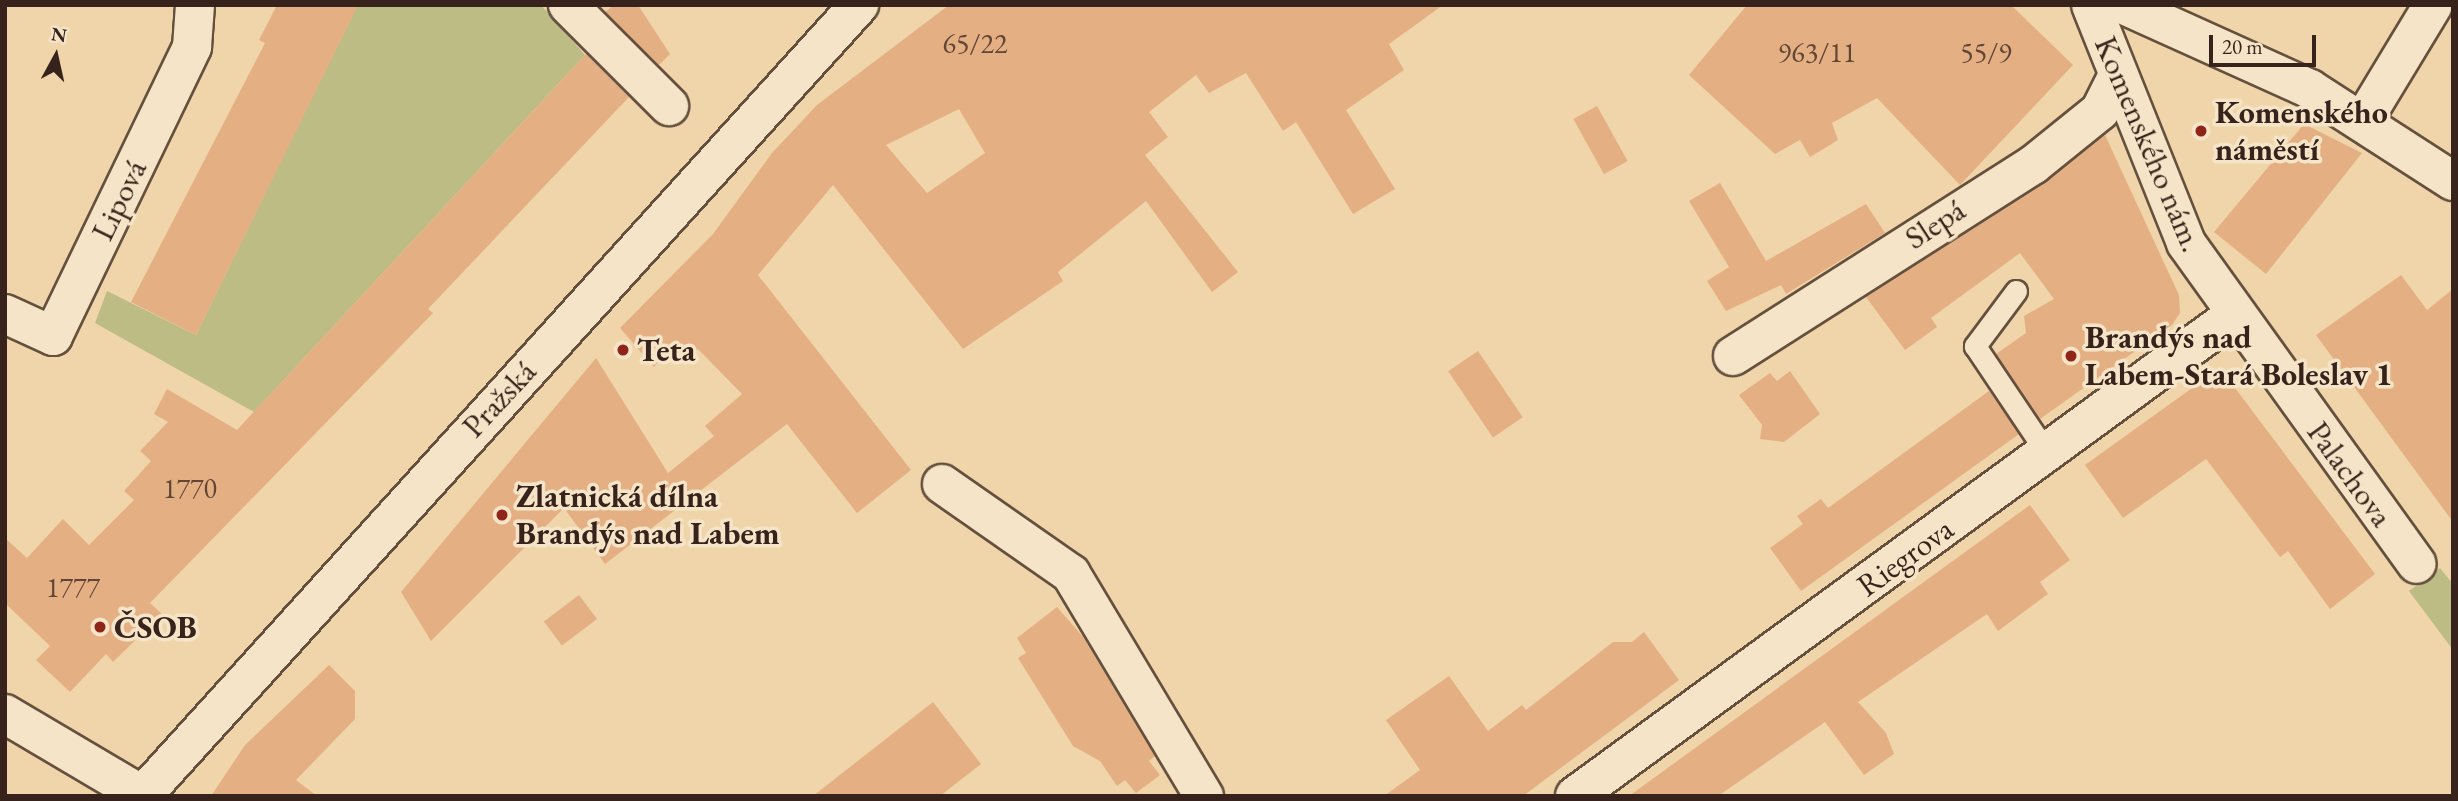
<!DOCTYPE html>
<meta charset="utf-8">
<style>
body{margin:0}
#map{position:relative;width:2458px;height:801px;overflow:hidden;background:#efd5a9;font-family:"EB Garamond",serif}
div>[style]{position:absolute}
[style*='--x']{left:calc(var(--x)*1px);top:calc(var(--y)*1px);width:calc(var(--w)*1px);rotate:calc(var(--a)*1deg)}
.green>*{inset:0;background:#bebc85}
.building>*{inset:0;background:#e5af84;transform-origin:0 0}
.roads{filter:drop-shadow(2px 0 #65503e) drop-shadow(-2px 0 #65503e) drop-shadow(0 2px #65503e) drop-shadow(0 -2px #65503e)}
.lane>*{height:21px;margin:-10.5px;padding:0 10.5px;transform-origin:10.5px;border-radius:10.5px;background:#f5e4c7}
.street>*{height:38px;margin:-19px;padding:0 19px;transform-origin:19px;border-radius:19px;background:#f5e4c7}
.secondary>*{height:38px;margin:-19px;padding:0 19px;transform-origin:19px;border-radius:19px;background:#f5e4c7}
.dots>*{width:19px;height:19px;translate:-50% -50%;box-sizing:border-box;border:4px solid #f5e4c7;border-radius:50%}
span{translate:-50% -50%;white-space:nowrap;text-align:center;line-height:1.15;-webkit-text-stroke:7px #f5e4c7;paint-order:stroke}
.number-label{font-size:28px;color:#624635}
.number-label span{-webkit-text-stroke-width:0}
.poi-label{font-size:32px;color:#37231b;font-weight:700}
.left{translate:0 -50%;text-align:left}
.street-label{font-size:32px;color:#37231b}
.frame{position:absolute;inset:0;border:7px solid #37231b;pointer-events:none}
.north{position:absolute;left:21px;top:21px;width:70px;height:70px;-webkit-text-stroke:5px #f5e4c7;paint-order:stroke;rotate:8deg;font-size:19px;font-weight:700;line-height:28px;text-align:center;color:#37231b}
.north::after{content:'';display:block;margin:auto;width:24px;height:32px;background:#37231b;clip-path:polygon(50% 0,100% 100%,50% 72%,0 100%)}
.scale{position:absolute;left:2209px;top:35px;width:107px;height:32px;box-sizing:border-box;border:4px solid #37231b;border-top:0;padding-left:9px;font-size:21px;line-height:24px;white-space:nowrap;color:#37231b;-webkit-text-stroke:5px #f5e4c7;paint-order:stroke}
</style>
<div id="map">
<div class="green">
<i style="clip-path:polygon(357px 5px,541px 5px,585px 55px,254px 412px,95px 323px,107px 291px,196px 335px)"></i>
<i style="clip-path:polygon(2440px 568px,2453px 584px,2453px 650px,2409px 591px)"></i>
</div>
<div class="building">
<i style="clip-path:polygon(277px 5px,358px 5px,196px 335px,131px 302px,265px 43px,259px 40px)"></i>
<i style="clip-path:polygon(614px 5px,638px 5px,670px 54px,659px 65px,605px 12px)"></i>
<i style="clip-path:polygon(evenodd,949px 5px,1443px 5px,1389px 44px,1404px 70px,1346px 110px,1395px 189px,1353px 214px,1296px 122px,1283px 131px,1246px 73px,1209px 93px,1196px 75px,1149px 112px,1168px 137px,1145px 155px,1238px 272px,1212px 292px,1146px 201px,1058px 272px,1063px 281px,963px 349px,833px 185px,758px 275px,911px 470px,857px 513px,787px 424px,605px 564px,564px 508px,431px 641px,401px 592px,596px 358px,668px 473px,714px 436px,705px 426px,742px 394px,698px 349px,686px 363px,670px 348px,654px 367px,620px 328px,713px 234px,772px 153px,817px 105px,949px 5px,959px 109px,985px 153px,927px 193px,886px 145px,959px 109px)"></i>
<i style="clip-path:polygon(1747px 5px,2011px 5px,2073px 65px,1960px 185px,1877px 98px,1832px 123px,1838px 140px,1810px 157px,1800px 140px,1775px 154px,1689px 75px)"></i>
<i style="clip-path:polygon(586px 54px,629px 97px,428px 309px,433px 313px,150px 603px,162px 614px,113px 662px,106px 654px,70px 692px,36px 660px,50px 646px,5px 603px,5px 538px,27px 558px,63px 519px,89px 545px,134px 500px,124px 491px,151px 461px,140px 451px,168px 422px,154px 414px,167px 389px,237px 430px)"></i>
<i style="left:1597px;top:106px;width:63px;height:27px;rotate:61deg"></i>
<i style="clip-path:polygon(2304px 124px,2362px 153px,2266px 274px,2214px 232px)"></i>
<i style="clip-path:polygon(2105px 135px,2179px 295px,2180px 313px,2172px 325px,2040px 419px,1996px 354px,2026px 333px,2024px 316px,2054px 299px,2020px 253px,1931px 318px,1937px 327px,1905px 350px,1866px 297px,2045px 183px)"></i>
<i style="clip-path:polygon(1720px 183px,1766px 261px,1866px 204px,1885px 233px,1786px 294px,1781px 285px,1726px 311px,1707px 281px,1729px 267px,1689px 201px)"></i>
<i style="clip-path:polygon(2401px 275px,2427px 310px,2453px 289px,2453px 522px,2316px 335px)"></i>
<i style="left:1478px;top:351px;width:80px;height:36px;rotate:56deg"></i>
<i style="clip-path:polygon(2220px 368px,2375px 574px,2330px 609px,2288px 551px,2280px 557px,2206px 459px,2123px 518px,2085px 465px)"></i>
<i style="clip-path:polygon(1790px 371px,1820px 414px,1784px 442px,1760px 439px,1762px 425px,1739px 395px,1770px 373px,1777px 381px)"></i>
<i style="clip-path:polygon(1989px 391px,2019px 434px,1801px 591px,1770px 548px,1803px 524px,1797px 516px,1821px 499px,1828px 508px)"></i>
<i style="clip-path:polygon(2030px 505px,2070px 560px,2040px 582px,2048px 594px,1998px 631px,1987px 614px,1858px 702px,1886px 733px,1894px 754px,1864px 775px,1825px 722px,1718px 796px,1629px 796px)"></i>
<i style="left:579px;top:595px;width:30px;height:44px;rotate:53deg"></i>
<i style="clip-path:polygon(1057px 607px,1083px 637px,1155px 756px,1149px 761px,1160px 775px,1136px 793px,1125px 780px,1117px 786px,1100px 761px,1073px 746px,1018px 658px,1026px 653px,1017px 638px)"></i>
<i style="clip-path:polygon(1644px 632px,1679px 680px,1523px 796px,1384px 796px,1420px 770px,1386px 720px,1449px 676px,1488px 731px,1522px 705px,1526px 710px,1613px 642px,1632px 642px)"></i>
<i style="clip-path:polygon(329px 665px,355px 691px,355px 719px,296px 780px,317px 796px,211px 796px,245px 745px)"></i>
<i style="clip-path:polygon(933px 702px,981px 764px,940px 796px,813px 796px)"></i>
</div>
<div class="roads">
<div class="lane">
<i style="--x:2016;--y:291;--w:69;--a:126.7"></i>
<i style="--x:1975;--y:346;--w:129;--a:56.1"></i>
</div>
<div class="street">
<i style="--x:568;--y:5;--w:143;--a:45"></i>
<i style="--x:2091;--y:5;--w:256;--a:68.2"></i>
<i style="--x:2186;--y:243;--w:395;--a:54.3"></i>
<i style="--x:2364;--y:119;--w:133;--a:-58.8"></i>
<i style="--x:5;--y:314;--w:53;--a:24.6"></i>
<i style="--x:53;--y:336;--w:321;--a:-64.3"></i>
<i style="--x:192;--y:47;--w:42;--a:-85.9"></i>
<i style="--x:1733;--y:356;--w:356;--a:-32.5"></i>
<i style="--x:2033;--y:165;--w:86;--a:-38.9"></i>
<i style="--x:2100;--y:111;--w:40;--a:-63.4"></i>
<i style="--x:942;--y:484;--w:157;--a:34.9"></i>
<i style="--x:1071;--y:574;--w:259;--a:59.1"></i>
<i style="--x:5;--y:714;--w:159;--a:30.6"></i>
<i style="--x:1575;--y:796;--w:814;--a:-36.11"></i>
</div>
<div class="secondary">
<i style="--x:2124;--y:5;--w:204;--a:24.3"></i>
<i style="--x:2310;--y:89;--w:170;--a:32.8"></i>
<i style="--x:142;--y:796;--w:1068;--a:-47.81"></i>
</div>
</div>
<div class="dots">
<i style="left:2201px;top:131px;background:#8f2418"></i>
<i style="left:623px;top:350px;background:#8f2418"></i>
<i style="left:2071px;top:356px;background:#8f2418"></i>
<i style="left:502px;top:515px;background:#8f2418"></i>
<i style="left:100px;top:627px;background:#8f2418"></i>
</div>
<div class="number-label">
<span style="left:975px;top:43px">65/22</span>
<span style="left:1817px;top:52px">963/11</span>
<span style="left:1986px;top:52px">55/9</span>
<span style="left:190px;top:488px">1770</span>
<span style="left:73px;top:587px">1777</span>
</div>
<div class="poi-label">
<span class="left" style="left:2215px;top:131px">Komenského<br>náměstí</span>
<span class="left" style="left:2085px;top:356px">Brandýs nad<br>Labem-Stará Boleslav 1</span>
<span class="left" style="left:637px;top:350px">Teta</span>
<span class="left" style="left:516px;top:515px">Zlatnická dílna<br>Brandýs nad Labem</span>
<span class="left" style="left:114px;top:627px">ČSOB</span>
</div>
<div class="street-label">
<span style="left:2149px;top:144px;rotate:67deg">Komenského nám.</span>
<span style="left:119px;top:200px;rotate:-64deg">Lipová</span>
<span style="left:1935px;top:224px;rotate:-33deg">Slepá</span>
<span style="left:499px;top:399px;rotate:-47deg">Pražská</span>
<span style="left:2350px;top:474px;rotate:54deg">Palachova</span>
<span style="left:1905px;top:557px;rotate:-36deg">Riegrova</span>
</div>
<div class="frame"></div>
<div class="north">N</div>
<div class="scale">20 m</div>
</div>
